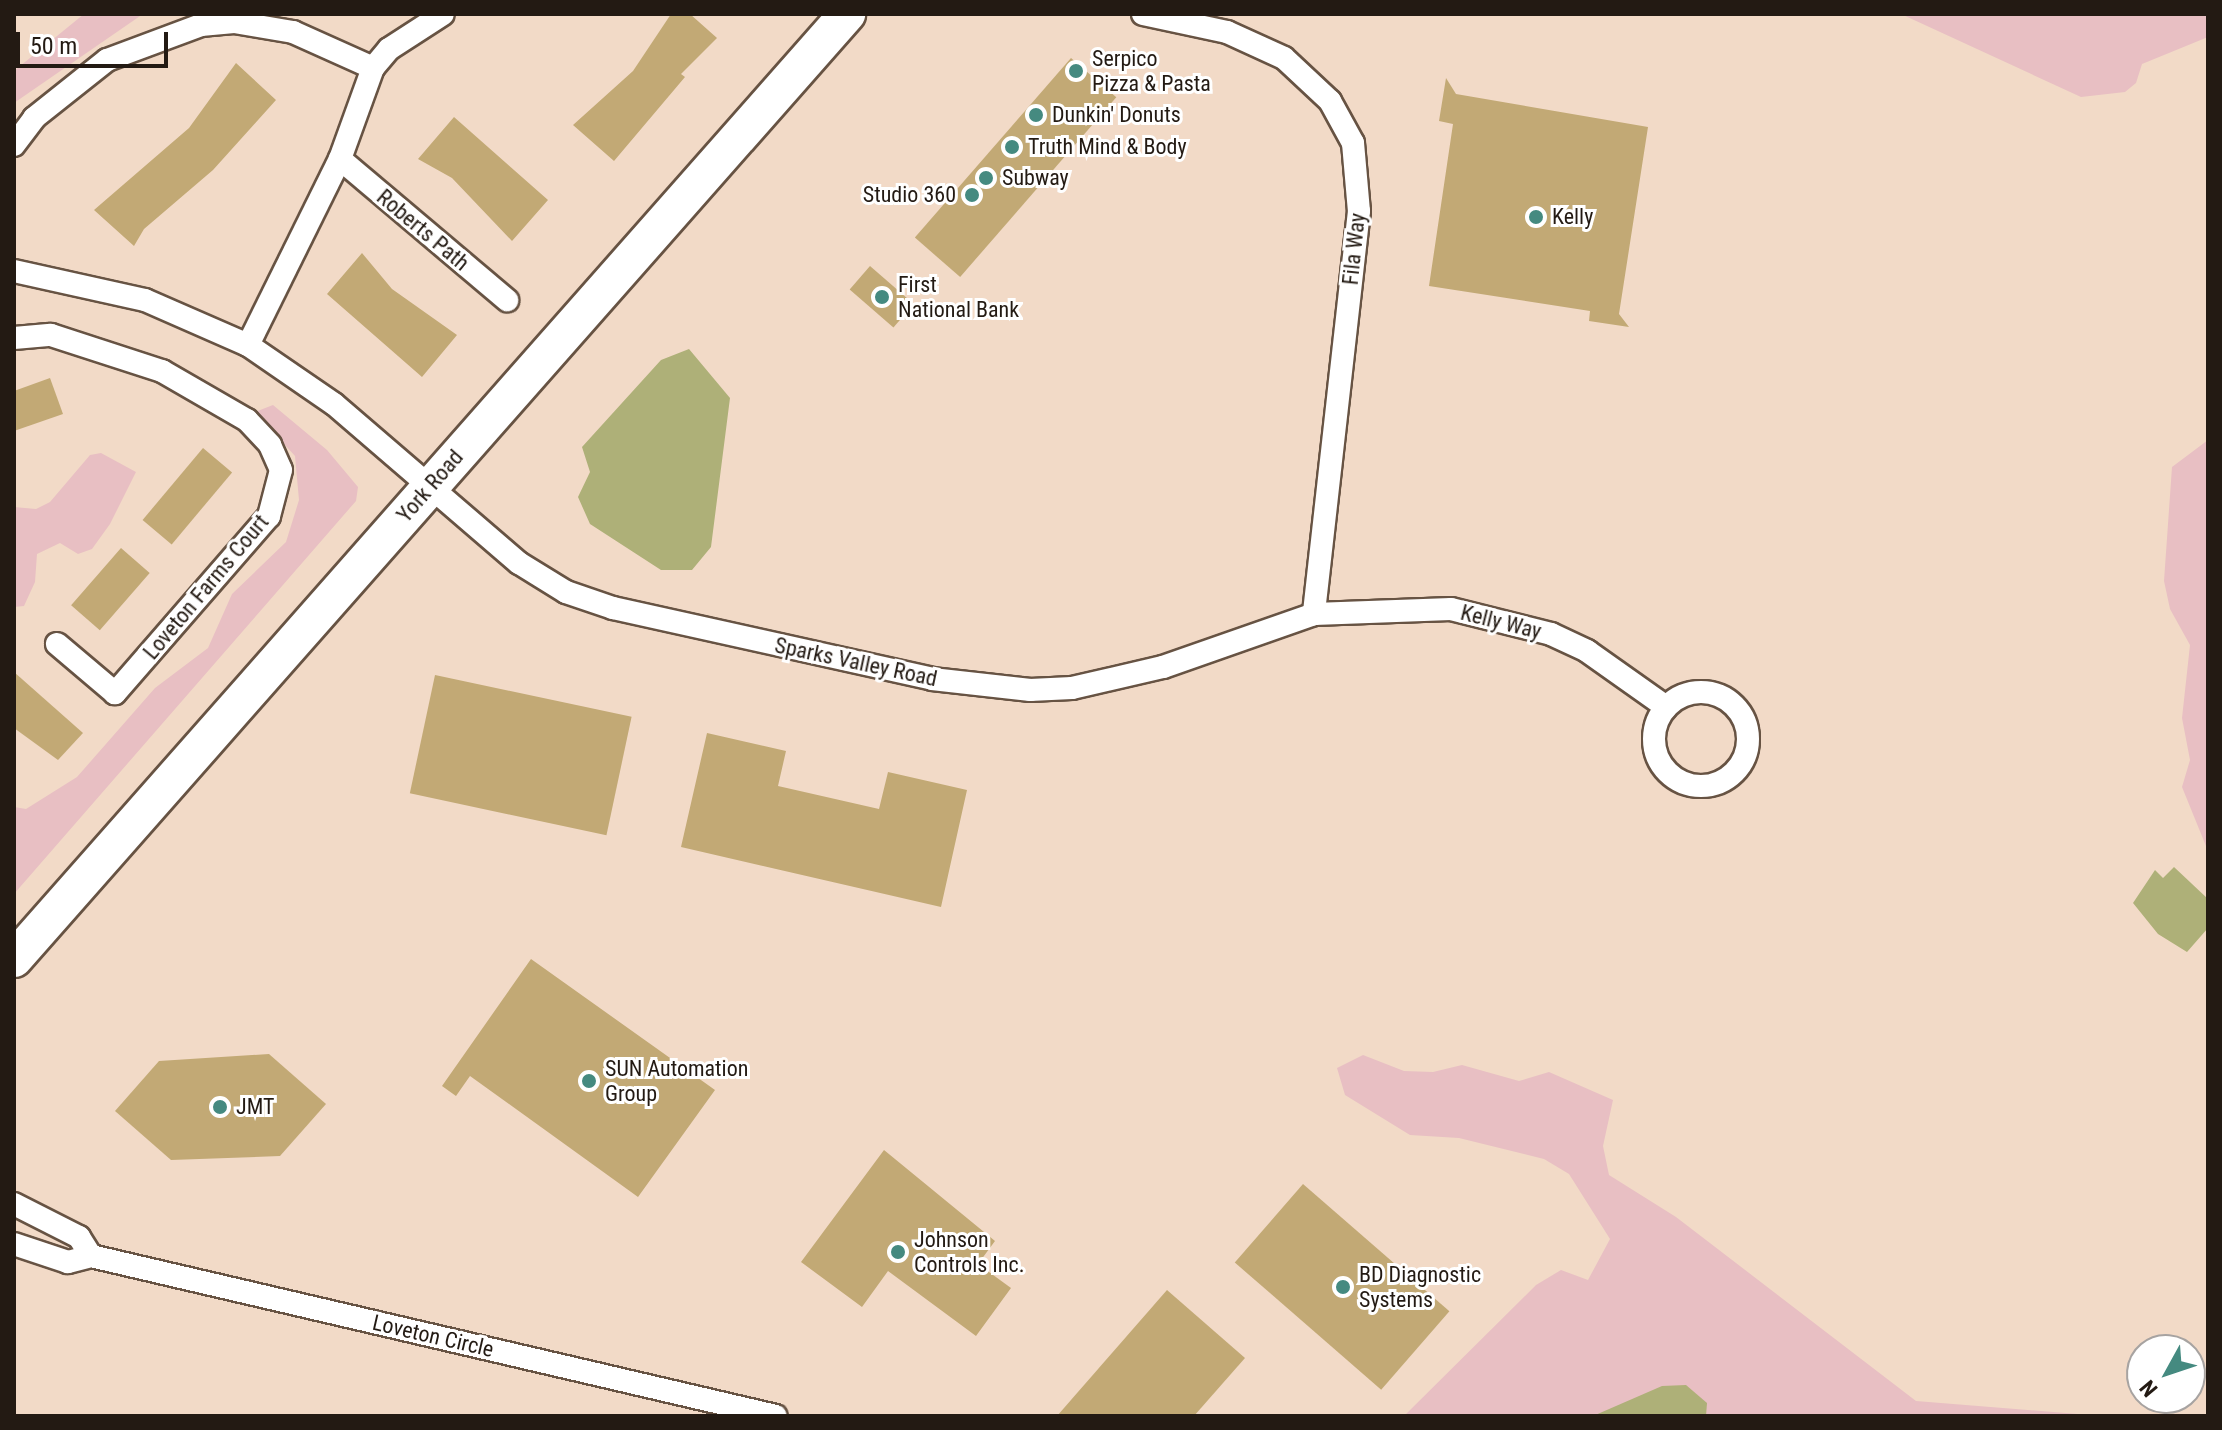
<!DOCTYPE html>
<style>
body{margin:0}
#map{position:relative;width:2222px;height:1430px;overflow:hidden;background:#f2dac7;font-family:"Roboto Condensed",sans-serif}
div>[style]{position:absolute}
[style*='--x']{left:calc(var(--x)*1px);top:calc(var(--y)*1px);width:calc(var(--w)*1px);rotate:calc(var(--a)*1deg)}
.green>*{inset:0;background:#e8bfc3}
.water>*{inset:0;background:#aeb078}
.building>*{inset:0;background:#c2a975;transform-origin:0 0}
.roads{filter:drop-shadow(2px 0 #675343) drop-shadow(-2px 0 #675343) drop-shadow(0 2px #675343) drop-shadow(0 -2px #675343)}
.street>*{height:22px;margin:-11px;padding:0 11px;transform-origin:11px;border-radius:11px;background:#fff}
.street>.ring{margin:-11px;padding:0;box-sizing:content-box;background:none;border:22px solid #fff;border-radius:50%}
.primary>*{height:36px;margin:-18px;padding:0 18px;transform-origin:18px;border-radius:18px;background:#fff}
.dots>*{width:22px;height:22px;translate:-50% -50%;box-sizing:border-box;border:4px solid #fff;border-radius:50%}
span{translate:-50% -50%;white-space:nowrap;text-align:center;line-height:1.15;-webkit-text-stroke:6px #fff;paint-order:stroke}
.poi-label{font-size:22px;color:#231a13}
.left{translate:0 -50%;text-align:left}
.right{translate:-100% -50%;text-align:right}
.street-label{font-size:22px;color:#231a13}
.frame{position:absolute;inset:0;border:16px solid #231a13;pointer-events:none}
.north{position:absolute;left:2126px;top:1334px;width:80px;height:80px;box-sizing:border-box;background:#fff;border:2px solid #a7a3a1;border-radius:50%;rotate:230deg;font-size:22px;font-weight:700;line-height:32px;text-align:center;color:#231a13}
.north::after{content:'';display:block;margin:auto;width:28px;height:36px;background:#458a80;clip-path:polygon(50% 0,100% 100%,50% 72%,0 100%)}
.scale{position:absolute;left:16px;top:32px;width:152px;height:36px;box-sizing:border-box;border:4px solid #231a13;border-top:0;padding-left:10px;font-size:24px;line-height:28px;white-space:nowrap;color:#231a13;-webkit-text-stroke:6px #fff;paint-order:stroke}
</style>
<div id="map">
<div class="green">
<i style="clip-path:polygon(84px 14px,143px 14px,14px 103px,14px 71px)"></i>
<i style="clip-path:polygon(1901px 14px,2208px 14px,2208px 37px,2142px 64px,2136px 83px,2125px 92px,2081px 97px)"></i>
<i style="clip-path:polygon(273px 405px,327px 450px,358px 487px,356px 501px,14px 894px,14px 807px,26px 809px,77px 777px,155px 688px,208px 648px,232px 594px,286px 542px,299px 500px,295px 456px,255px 412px)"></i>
<i style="clip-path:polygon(2208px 440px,2208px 851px,2182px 787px,2190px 760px,2182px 718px,2190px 645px,2170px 609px,2164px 581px,2172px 467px)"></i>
<i style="clip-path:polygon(101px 453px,136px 472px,110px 524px,92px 549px,78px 554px,60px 543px,37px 554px,35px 582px,24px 606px,14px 607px,14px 507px,36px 509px,50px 502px,90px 455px)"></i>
<i style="clip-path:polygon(1363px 1055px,1404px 1071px,1433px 1072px,1462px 1065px,1519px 1081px,1549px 1072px,1613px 1100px,1603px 1146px,1609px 1175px,1676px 1217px,1916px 1401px,2102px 1416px,1404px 1416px,1536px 1285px,1561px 1270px,1588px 1280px,1610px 1239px,1569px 1174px,1544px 1159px,1459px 1138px,1410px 1135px,1345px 1095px,1337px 1068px)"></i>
</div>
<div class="water">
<i style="clip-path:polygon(689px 349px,730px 398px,711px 547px,692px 570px,661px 570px,590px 524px,578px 497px,590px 472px,582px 447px,661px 360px)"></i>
<i style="clip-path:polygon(2174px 867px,2208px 899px,2208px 928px,2187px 952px,2158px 934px,2133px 903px,2155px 870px,2163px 878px)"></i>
<i style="clip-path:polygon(1686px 1385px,1707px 1403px,1706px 1416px,1593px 1416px,1662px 1386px)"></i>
</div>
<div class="building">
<i style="clip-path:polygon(671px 14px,690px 14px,717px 38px,681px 74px,685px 77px,614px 161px,573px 125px,633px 71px)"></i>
<i style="left:1071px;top:58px;width:60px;height:238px;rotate:41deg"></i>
<i style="clip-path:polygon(236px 63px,276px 100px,213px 170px,144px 229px,134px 246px,94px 210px,189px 128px)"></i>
<i style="clip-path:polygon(1446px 78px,1456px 94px,1648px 127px,1619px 314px,1629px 327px,1589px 321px,1590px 311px,1429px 286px,1453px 124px,1439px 121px)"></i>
<i style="clip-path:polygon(454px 117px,548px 200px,512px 241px,452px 178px,418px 159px)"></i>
<i style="clip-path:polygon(362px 253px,392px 289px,457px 335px,422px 377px,327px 294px)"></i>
<i style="left:870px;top:266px;width:58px;height:31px;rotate:41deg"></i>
<i style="clip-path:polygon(50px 378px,63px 414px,14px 431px,14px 391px)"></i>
<i style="left:203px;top:448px;width:38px;height:94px;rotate:40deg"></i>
<i style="left:121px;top:548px;width:38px;height:76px;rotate:41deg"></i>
<i style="clip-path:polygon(14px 672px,83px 733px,58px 760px,14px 728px)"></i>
<i style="left:435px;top:675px;width:201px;height:121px;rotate:12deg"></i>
<i style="clip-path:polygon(707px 733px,786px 751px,778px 786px,879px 809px,888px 772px,967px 790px,941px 907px,681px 847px)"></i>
<i style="clip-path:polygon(531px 959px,715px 1090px,638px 1197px,470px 1076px,456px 1096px,442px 1086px)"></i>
<i style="clip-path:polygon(269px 1054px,326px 1104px,280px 1156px,171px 1160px,115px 1111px,159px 1061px)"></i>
<i style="clip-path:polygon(884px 1150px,995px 1241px,978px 1264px,1011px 1288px,976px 1336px,888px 1271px,862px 1307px,801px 1262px)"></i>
<i style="left:1303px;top:1184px;width:194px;height:104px;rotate:41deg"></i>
<i style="clip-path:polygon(1167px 1290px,1245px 1358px,1194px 1416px,1057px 1416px)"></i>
</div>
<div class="roads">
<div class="street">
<i style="--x:1143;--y:14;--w:86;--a:12.1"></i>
<i style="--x:1227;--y:32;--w:63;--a:24.5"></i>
<i style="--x:1284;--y:58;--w:63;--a:43.1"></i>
<i style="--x:1330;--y:101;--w:48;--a:61.3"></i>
<i style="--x:1353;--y:143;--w:68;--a:85"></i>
<i style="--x:1359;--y:211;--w:406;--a:96.4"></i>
<i style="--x:14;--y:145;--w:34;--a:-53"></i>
<i style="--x:34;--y:118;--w:93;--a:-38.5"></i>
<i style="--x:107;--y:60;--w:100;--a:-20.4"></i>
<i style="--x:201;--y:25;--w:33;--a:-5"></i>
<i style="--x:234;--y:22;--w:60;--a:9.6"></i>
<i style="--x:293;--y:32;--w:88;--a:24.2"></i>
<i style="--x:340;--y:159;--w:219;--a:40.2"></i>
<i style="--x:14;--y:271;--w:134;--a:12.5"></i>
<i style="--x:145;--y:300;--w:112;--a:23.6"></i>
<i style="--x:248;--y:345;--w:104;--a:34.5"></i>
<i style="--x:334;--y:404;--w:244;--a:40.7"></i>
<i style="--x:519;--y:563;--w:55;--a:31.7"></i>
<i style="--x:566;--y:592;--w:50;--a:18.8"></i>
<i style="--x:613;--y:608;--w:327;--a:12.5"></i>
<i style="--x:932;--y:679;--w:99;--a:6.4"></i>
<i style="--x:1030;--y:690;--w:42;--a:-2.7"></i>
<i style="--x:1072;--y:688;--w:93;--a:-13"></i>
<i style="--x:1163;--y:667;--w:160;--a:-19.3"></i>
<i style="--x:1314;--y:614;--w:137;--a:-2.1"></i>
<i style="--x:1451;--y:609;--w:103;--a:14"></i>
<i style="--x:1551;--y:634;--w:40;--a:25"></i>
<i style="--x:1587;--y:651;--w:97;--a:35.3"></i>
<i style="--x:14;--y:338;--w:37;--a:-5"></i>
<i style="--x:51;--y:335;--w:117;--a:18"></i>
<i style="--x:162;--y:371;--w:98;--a:30"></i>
<i style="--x:247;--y:420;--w:34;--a:47"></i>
<i style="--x:270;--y:445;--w:27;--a:66"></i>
<i style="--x:281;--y:470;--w:48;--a:104.6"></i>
<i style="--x:269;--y:516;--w:235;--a:131"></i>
<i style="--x:115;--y:693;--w:76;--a:-139.8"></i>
<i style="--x:248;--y:345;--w:208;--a:-63.7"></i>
<i style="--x:340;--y:159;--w:97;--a:-70.1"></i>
<i style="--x:373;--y:68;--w:25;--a:-50"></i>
<i style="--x:389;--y:49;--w:64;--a:-32.9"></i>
<i class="ring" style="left:1654px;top:692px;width:72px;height:72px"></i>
<i style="--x:14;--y:1204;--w:73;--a:26.9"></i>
<i style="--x:79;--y:1237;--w:22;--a:58"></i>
<i style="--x:91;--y:1256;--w:24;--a:165"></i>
<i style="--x:68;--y:1262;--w:57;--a:-161.6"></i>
<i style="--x:91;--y:1256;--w:703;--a:13.15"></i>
</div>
<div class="primary">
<i style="--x:14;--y:959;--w:1260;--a:-48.6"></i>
</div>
</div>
<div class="dots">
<i style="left:1076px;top:71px;background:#458a80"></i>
<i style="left:1036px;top:115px;background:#458a80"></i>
<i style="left:1012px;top:147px;background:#458a80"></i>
<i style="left:986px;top:178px;background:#458a80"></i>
<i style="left:972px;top:195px;background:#458a80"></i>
<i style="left:1536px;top:217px;background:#458a80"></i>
<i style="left:882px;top:297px;background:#458a80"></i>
<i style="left:589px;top:1081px;background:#458a80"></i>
<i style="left:220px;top:1107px;background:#458a80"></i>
<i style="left:898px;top:1252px;background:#458a80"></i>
<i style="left:1343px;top:1287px;background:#458a80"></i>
</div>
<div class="poi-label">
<span class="left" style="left:1092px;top:71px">Serpico<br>Pizza &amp; Pasta</span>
<span class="left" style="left:1052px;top:115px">Dunkin' Donuts</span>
<span class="left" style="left:1028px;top:147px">Truth Mind &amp; Body</span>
<span class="left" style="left:1002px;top:178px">Subway</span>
<span class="right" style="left:956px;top:195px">Studio 360</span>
<span class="left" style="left:1552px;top:217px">Kelly</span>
<span class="left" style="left:898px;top:297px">First<br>National Bank</span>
<span class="left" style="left:605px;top:1081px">SUN Automation<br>Group</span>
<span class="left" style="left:236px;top:1107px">JMT</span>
<span class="left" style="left:914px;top:1252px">Johnson<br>Controls Inc.</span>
<span class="left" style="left:1359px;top:1287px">BD Diagnostic<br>Systems</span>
</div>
<div class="street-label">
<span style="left:423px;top:230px;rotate:40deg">Roberts Path</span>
<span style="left:1354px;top:249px;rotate:-84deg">Fila Way</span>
<span style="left:430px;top:486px;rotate:-49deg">York Road</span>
<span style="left:206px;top:587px;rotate:-50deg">Loveton Farms Court</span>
<span style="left:1501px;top:622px;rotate:14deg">Kelly Way</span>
<span style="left:856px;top:662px;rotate:12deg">Sparks Valley Road</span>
<span style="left:433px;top:1336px;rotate:13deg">Loveton Circle</span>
</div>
<div class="frame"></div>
<div class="north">N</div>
<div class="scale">50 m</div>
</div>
